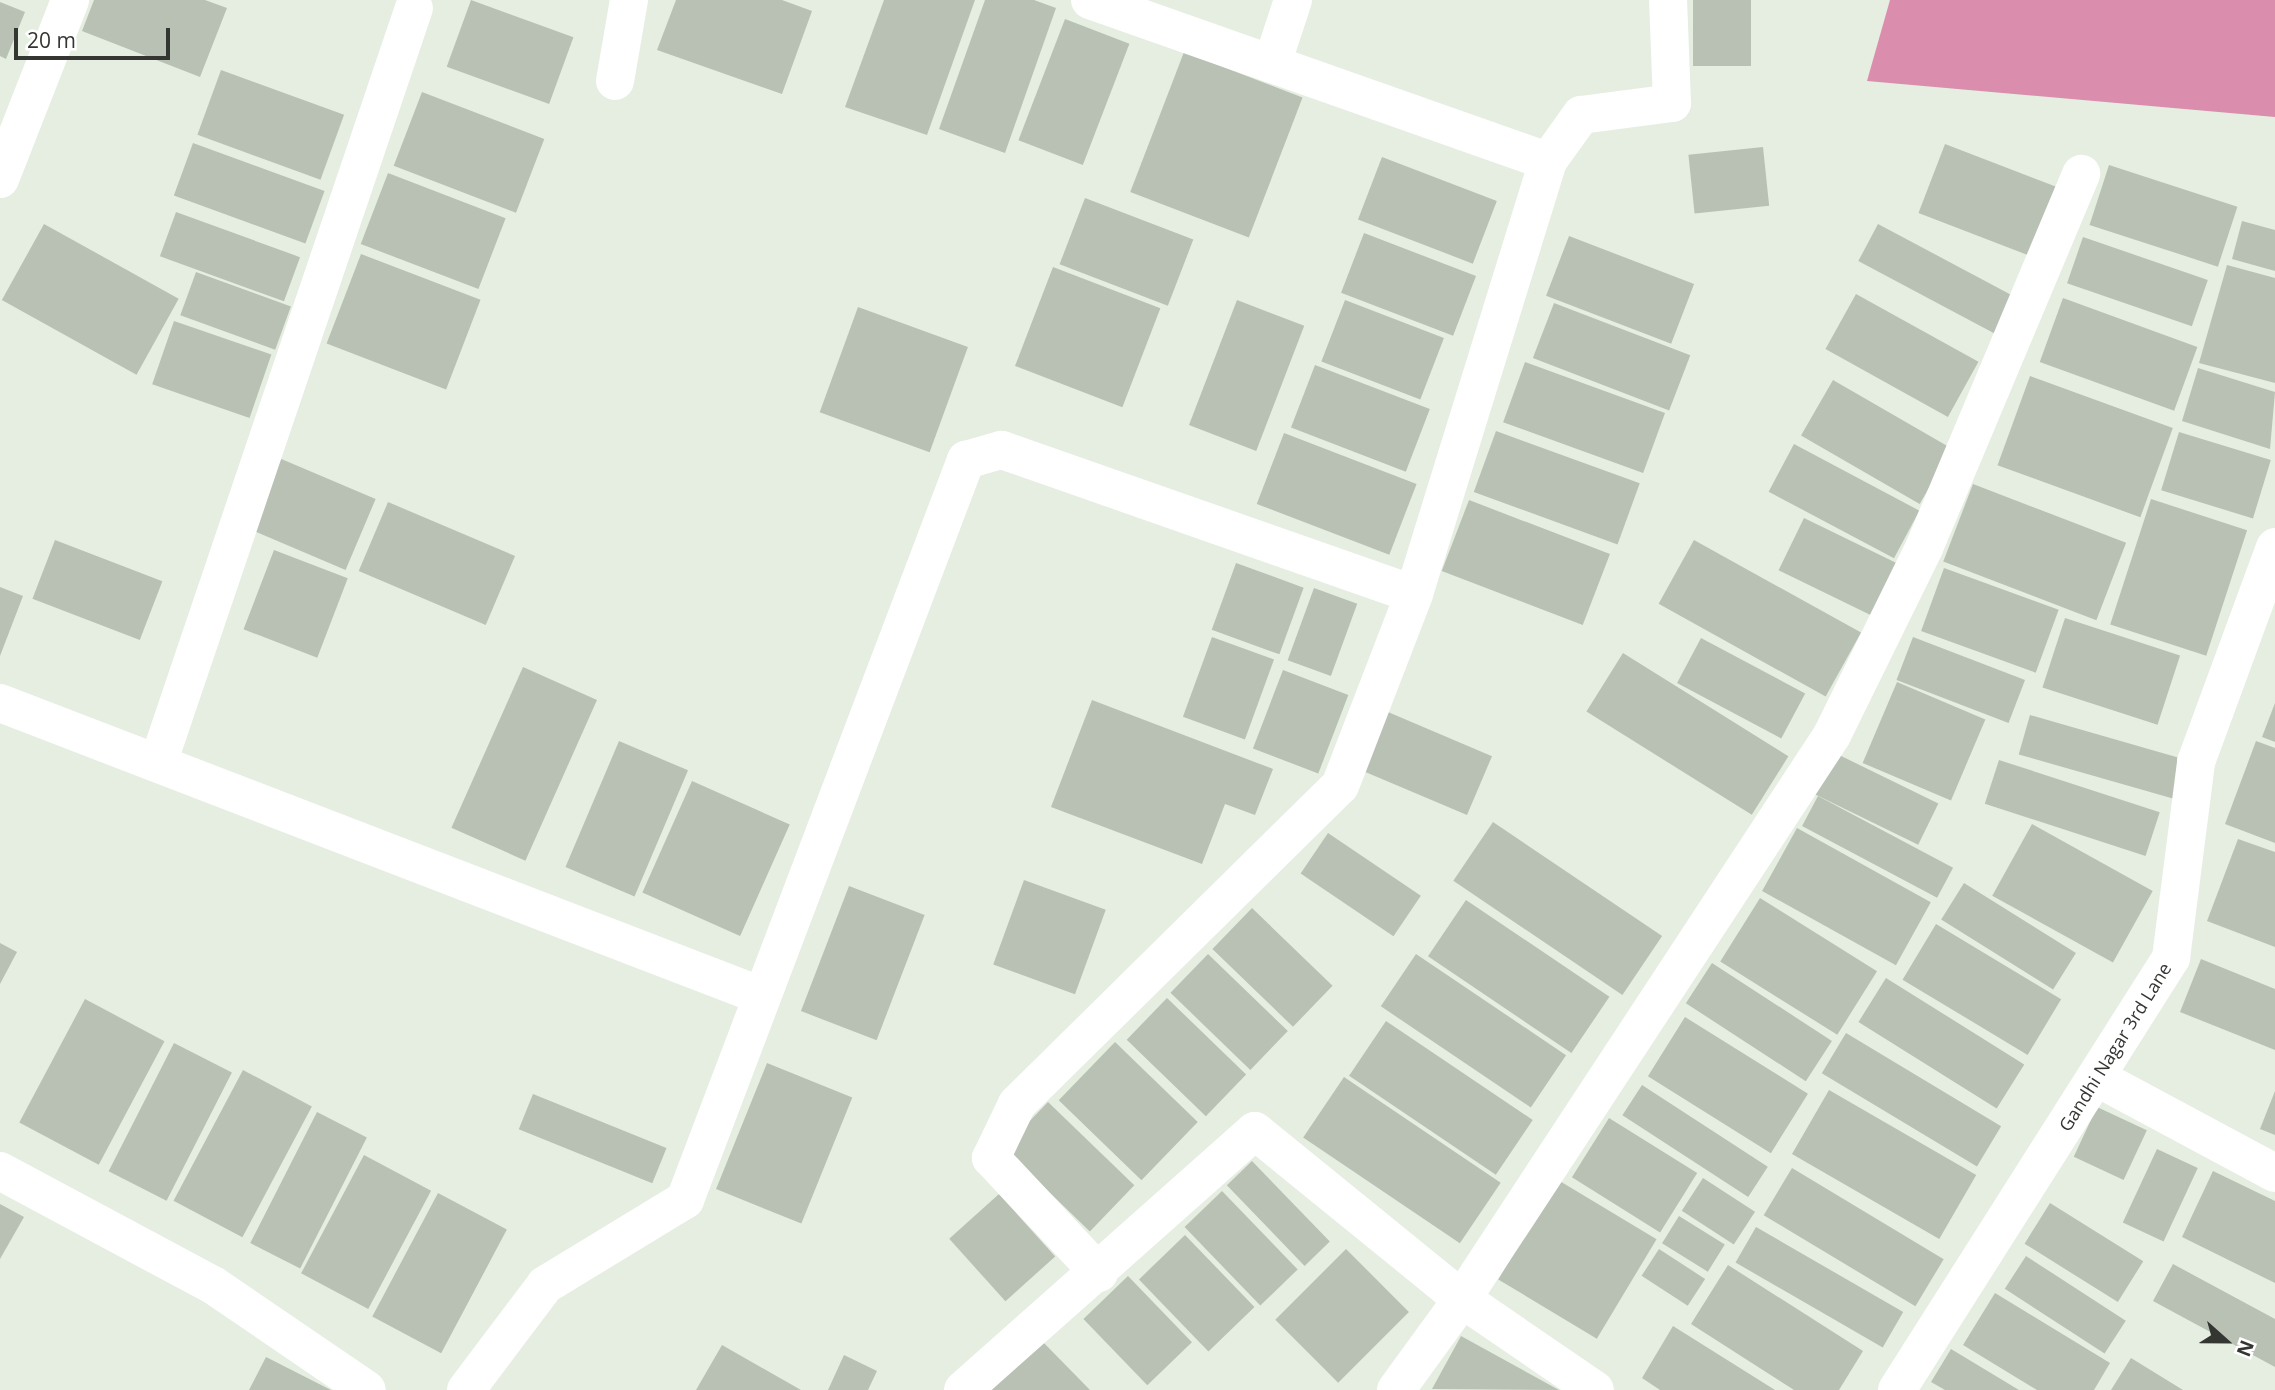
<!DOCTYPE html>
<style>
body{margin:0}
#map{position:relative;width:2275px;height:1390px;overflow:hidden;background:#e5eee1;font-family:"Open Sans",sans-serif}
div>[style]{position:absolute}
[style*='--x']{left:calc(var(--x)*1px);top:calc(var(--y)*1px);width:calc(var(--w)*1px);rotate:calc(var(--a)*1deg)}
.water>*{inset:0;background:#da8dac}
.building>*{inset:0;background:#b9c1b5;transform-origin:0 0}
.minor>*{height:38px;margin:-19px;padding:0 19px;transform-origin:19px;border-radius:19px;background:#fff}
span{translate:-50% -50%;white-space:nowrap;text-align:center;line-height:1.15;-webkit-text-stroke:7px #fff;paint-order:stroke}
.street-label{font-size:18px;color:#333631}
.north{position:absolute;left:2191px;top:1306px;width:70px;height:70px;-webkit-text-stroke:5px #fff;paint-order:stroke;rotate:111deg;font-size:19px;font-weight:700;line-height:28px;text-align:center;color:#333631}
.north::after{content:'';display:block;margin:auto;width:24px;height:32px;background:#333631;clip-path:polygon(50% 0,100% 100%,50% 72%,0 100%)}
.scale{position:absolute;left:14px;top:28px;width:156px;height:32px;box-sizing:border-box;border:4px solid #333631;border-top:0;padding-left:9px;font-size:21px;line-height:24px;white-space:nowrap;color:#333631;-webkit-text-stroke:5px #fff;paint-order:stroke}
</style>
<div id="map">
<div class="water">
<i style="clip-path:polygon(1890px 0,2275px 0,2275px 117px,1867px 81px)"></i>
</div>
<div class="building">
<i style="clip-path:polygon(94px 0,205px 0,227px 8px,200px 77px,82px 31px)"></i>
<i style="left:471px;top:0;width:109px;height:71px;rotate:20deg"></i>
<i style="clip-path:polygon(676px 0,782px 0,812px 11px,782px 94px,657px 50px)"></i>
<i style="clip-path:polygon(884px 0,975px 0,927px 135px,845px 107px)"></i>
<i style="clip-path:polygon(985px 0,1034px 0,1056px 8px,1005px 153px,939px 129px)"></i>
<i style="left:1693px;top:0;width:58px;height:66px"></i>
<i style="clip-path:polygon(0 2px,25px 12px,6px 59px,0 56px)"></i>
<i style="left:1065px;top:19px;width:69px;height:130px;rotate:21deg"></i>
<i style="left:1184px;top:52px;width:127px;height:150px;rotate:21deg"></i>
<i style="left:221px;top:70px;width:131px;height:69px;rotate:20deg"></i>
<i style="left:422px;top:92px;width:131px;height:79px;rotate:21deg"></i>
<i style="left:193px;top:143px;width:140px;height:56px;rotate:20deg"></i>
<i style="left:1945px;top:144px;width:129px;height:74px;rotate:21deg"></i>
<i style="left:1763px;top:147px;width:59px;height:75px;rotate:84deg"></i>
<i style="left:1382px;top:157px;width:123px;height:67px;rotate:21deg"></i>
<i style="left:2109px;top:165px;width:135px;height:63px;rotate:18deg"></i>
<i style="left:388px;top:173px;width:126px;height:76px;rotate:21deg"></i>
<i style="left:1085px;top:198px;width:116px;height:71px;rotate:21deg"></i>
<i style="left:176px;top:212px;width:132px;height:47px;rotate:20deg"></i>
<i style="clip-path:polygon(2242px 221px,2275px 230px,2275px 271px,2232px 259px)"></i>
<i style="left:44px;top:224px;width:154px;height:87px;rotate:29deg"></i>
<i style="left:1878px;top:224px;width:158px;height:42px;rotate:28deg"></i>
<i style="left:1364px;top:233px;width:120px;height:64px;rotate:21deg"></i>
<i style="left:1569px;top:236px;width:134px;height:64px;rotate:21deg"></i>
<i style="left:2083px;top:237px;width:132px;height:49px;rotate:19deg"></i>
<i style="left:361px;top:254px;width:128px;height:96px;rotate:21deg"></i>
<i style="clip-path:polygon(2227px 265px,2275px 278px,2275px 383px,2199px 363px)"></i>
<i style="left:1053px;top:267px;width:115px;height:106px;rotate:21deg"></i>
<i style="left:196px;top:272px;width:101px;height:46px;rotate:20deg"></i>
<i style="left:1856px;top:294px;width:140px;height:63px;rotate:29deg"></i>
<i style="left:2063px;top:298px;width:143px;height:68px;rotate:20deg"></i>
<i style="left:1237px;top:300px;width:72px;height:134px;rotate:21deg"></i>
<i style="left:1345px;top:300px;width:106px;height:66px;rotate:21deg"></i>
<i style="left:1554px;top:303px;width:146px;height:59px;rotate:21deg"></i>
<i style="left:858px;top:307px;width:117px;height:112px;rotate:20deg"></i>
<i style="left:174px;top:321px;width:103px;height:67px;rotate:19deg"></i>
<i style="left:1525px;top:362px;width:149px;height:64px;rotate:20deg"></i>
<i style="left:1315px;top:365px;width:123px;height:67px;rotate:21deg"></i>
<i style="clip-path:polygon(2198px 368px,2275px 392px,2270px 449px,2182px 421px)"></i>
<i style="left:2030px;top:376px;width:152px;height:95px;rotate:20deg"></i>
<i style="left:1833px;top:380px;width:137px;height:64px;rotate:30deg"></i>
<i style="left:1496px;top:431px;width:153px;height:65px;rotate:20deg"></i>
<i style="left:2179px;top:432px;width:96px;height:61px;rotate:17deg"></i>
<i style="left:1284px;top:433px;width:142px;height:76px;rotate:21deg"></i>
<i style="left:1794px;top:444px;width:142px;height:54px;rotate:28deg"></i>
<i style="left:279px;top:458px;width:105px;height:77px;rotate:23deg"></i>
<i style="left:1973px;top:484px;width:164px;height:83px;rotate:21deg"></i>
<i style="left:2151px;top:499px;width:101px;height:132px;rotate:18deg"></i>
<i style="left:1469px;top:500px;width:151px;height:76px;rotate:21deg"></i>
<i style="left:388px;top:502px;width:138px;height:75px;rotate:23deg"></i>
<i style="left:1804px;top:518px;width:104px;height:58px;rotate:26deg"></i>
<i style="left:55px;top:540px;width:115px;height:63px;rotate:21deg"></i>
<i style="left:1694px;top:540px;width:191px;height:73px;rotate:29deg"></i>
<i style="left:274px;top:550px;width:79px;height:85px;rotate:21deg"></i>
<i style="left:1236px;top:563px;width:72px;height:71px;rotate:20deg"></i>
<i style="left:1944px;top:568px;width:122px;height:67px;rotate:20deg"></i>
<i style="clip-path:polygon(0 587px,23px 596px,0 656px)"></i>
<i style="left:1314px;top:588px;width:46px;height:77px;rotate:20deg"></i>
<i style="left:2065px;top:618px;width:121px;height:73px;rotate:18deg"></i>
<i style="left:1212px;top:637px;width:66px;height:85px;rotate:20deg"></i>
<i style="left:1913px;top:637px;width:120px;height:46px;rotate:21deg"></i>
<i style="left:1701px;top:638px;width:118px;height:51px;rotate:28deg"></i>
<i style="left:1623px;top:653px;width:195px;height:69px;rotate:32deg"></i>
<i style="left:523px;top:667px;width:81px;height:176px;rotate:24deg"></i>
<i style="left:1283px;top:670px;width:70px;height:84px;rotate:21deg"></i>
<i style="left:1897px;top:682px;width:96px;height:88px;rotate:23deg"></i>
<i style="clip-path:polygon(1092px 700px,1273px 769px,1255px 815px,1225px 804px,1202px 864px,1051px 807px)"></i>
<i style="clip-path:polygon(2275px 703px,2275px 742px,2262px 737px)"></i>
<i style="left:1388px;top:712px;width:113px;height:64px;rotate:23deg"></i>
<i style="left:2030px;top:715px;width:163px;height:41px;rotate:16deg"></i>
<i style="left:619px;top:741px;width:75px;height:137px;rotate:23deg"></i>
<i style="clip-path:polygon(2256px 741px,2275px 748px,2275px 843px,2225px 824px)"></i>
<i style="left:1835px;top:753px;width:115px;height:46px;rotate:26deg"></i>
<i style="left:1999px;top:760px;width:169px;height:46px;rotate:18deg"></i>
<i style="left:692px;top:781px;width:107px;height:122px;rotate:24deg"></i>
<i style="left:1818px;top:796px;width:153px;height:34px;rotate:28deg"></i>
<i style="left:1493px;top:822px;width:204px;height:71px;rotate:34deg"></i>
<i style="left:2032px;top:824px;width:138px;height:82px;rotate:29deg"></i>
<i style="left:1797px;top:828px;width:153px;height:72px;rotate:29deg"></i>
<i style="left:1328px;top:833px;width:112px;height:49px;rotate:34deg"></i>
<i style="clip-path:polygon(2238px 839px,2275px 852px,2275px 947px,2207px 921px)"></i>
<i style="left:1024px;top:880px;width:87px;height:90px;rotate:20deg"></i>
<i style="left:1964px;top:883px;width:132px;height:43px;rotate:32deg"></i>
<i style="left:849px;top:886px;width:81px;height:134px;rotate:21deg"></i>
<i style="left:1760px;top:898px;width:138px;height:75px;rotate:32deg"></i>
<i style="left:1466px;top:900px;width:173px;height:68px;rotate:34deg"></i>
<i style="left:1252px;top:908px;width:112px;height:57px;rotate:44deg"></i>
<i style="left:1936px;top:924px;width:146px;height:65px;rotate:31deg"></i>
<i style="clip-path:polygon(0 943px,17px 952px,0 984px)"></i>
<i style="left:1208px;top:954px;width:111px;height:54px;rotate:44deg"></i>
<i style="left:1416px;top:954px;width:181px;height:63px;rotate:34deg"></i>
<i style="clip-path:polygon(2201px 959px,2275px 989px,2275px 1050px,2180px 1012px)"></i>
<i style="left:1712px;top:963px;width:143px;height:48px;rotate:33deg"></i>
<i style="left:1886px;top:978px;width:163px;height:52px;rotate:32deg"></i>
<i style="left:1167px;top:998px;width:110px;height:58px;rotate:44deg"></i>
<i style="left:85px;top:999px;width:90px;height:140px;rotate:28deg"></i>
<i style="left:1685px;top:1017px;width:145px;height:70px;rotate:32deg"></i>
<i style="left:1386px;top:1021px;width:177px;height:66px;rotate:34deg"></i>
<i style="left:1846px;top:1033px;width:181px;height:47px;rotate:31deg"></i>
<i style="left:1115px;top:1042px;width:115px;height:81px;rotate:44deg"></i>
<i style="left:174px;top:1043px;width:65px;height:144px;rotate:27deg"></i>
<i style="left:767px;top:1063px;width:92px;height:136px;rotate:22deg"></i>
<i style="left:243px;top:1070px;width:78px;height:148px;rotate:28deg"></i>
<i style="left:1344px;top:1077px;width:189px;height:73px;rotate:34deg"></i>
<i style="left:1642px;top:1085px;width:150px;height:36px;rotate:33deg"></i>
<i style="left:1829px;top:1090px;width:170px;height:74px;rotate:30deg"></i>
<i style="clip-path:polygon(2275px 1091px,2275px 1135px,2260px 1129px)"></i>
<i style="left:533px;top:1094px;width:144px;height:38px;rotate:22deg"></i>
<i style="left:1048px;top:1102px;width:120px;height:64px;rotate:44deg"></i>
<i style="left:2097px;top:1107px;width:55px;height:55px;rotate:25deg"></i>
<i style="left:317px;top:1112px;width:56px;height:147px;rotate:27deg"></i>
<i style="left:1609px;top:1118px;width:104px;height:70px;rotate:32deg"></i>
<i style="left:2157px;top:1149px;width:45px;height:81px;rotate:25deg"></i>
<i style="left:364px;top:1155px;width:76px;height:134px;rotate:28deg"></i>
<i style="left:1252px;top:1161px;width:112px;height:35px;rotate:46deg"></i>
<i style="left:1792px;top:1168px;width:177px;height:55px;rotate:31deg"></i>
<i style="clip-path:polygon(2213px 1171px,2275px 1201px,2275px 1283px,2182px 1237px)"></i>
<i style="left:1703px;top:1178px;width:62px;height:39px;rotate:33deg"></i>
<i style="left:1558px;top:1180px;width:115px;height:116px;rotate:31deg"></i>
<i style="left:1222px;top:1191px;width:109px;height:52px;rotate:46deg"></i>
<i style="left:438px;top:1193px;width:78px;height:140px;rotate:28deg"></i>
<i style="left:999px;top:1194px;width:84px;height:67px;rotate:48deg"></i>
<i style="left:2050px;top:1203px;width:110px;height:48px;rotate:32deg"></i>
<i style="clip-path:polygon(0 1204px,24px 1217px,0 1259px)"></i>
<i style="left:1679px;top:1216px;width:54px;height:32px;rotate:32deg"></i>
<i style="left:1756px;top:1227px;width:170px;height:41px;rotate:30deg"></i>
<i style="left:1185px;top:1235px;width:100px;height:64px;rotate:46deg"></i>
<i style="left:1346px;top:1249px;width:89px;height:100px;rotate:45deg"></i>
<i style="left:1659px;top:1249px;width:55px;height:32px;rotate:33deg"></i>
<i style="left:2026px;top:1256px;width:119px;height:39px;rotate:33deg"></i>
<i style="clip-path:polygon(2173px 1264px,2275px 1319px,2275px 1367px,2153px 1301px)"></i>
<i style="clip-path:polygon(1728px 1265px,1863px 1351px,1839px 1390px,1794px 1390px,1691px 1324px)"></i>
<i style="left:1128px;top:1276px;width:92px;height:62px;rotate:46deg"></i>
<i style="clip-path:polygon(1995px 1293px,2110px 1363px,2094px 1390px,2037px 1390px,1963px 1345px)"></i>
<i style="clip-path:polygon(1673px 1326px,1775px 1390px,1660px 1390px,1642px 1378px)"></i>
<i style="clip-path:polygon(1461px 1336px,1559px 1390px,1432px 1389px)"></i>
<i style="clip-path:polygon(1042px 1341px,1090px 1390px,991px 1390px)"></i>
<i style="clip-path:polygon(722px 1345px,801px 1390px,696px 1390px)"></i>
<i style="clip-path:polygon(1951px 1349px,2019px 1390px,1945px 1390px,1931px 1382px)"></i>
<i style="clip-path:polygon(844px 1355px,877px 1371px,868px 1390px,828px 1390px)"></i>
<i style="clip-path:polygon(266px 1357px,331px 1390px,249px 1390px)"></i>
<i style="clip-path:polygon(2131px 1358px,2183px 1390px,2111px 1390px)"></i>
</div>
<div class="minor">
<i style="--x:1090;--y:0;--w:485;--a:19.4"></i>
<i style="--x:1272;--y:64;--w:67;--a:-71.8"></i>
<i style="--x:615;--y:81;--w:82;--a:-80.2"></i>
<i style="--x:0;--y:179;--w:192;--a:-68.6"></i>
<i style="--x:0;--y:703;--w:816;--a:21.03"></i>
<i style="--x:158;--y:763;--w:797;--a:-71.27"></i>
<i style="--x:2096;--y:1077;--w:203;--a:28.2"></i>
<i style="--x:0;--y:1171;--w:242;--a:28.2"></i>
<i style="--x:213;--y:1285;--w:186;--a:34.3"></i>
<i style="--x:1099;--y:1273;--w:158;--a:-133.2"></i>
<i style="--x:991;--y:1158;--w:60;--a:-64.3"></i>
<i style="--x:1017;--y:1104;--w:453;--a:-44.6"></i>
<i style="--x:1340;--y:786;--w:206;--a:-68.9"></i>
<i style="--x:1414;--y:594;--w:453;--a:-72.8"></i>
<i style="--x:1548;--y:161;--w:57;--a:-54.3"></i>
<i style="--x:1581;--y:115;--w:92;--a:-7.5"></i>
<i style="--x:1672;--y:103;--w:103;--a:-92.2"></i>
<i style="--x:466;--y:1390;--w:131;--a:-53"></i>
<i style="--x:545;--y:1285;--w:164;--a:-31.3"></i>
<i style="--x:685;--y:1200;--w:792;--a:-69.21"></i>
<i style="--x:966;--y:460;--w:37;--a:-16"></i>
<i style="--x:1002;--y:450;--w:436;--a:19.3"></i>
<i style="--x:963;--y:1390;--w:390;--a:-41.6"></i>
<i style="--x:1255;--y:1131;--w:267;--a:39.1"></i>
<i style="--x:1462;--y:1299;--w:161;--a:34.4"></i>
<i style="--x:1396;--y:1390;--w:112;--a:-54"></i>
<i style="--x:1462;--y:1299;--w:675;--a:-56.73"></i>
<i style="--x:1832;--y:735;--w:208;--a:-63.8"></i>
<i style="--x:1924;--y:548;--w:406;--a:-67.2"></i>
<i style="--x:1897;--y:1390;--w:512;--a:-57.61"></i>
<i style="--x:2171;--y:958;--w:198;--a:-82.7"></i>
<i style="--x:2196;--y:762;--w:229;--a:-69.8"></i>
</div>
<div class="street-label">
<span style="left:2115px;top:1047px;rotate:-58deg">Gandhi Nagar 3rd Lane</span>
</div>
<div class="north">N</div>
<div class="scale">20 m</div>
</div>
